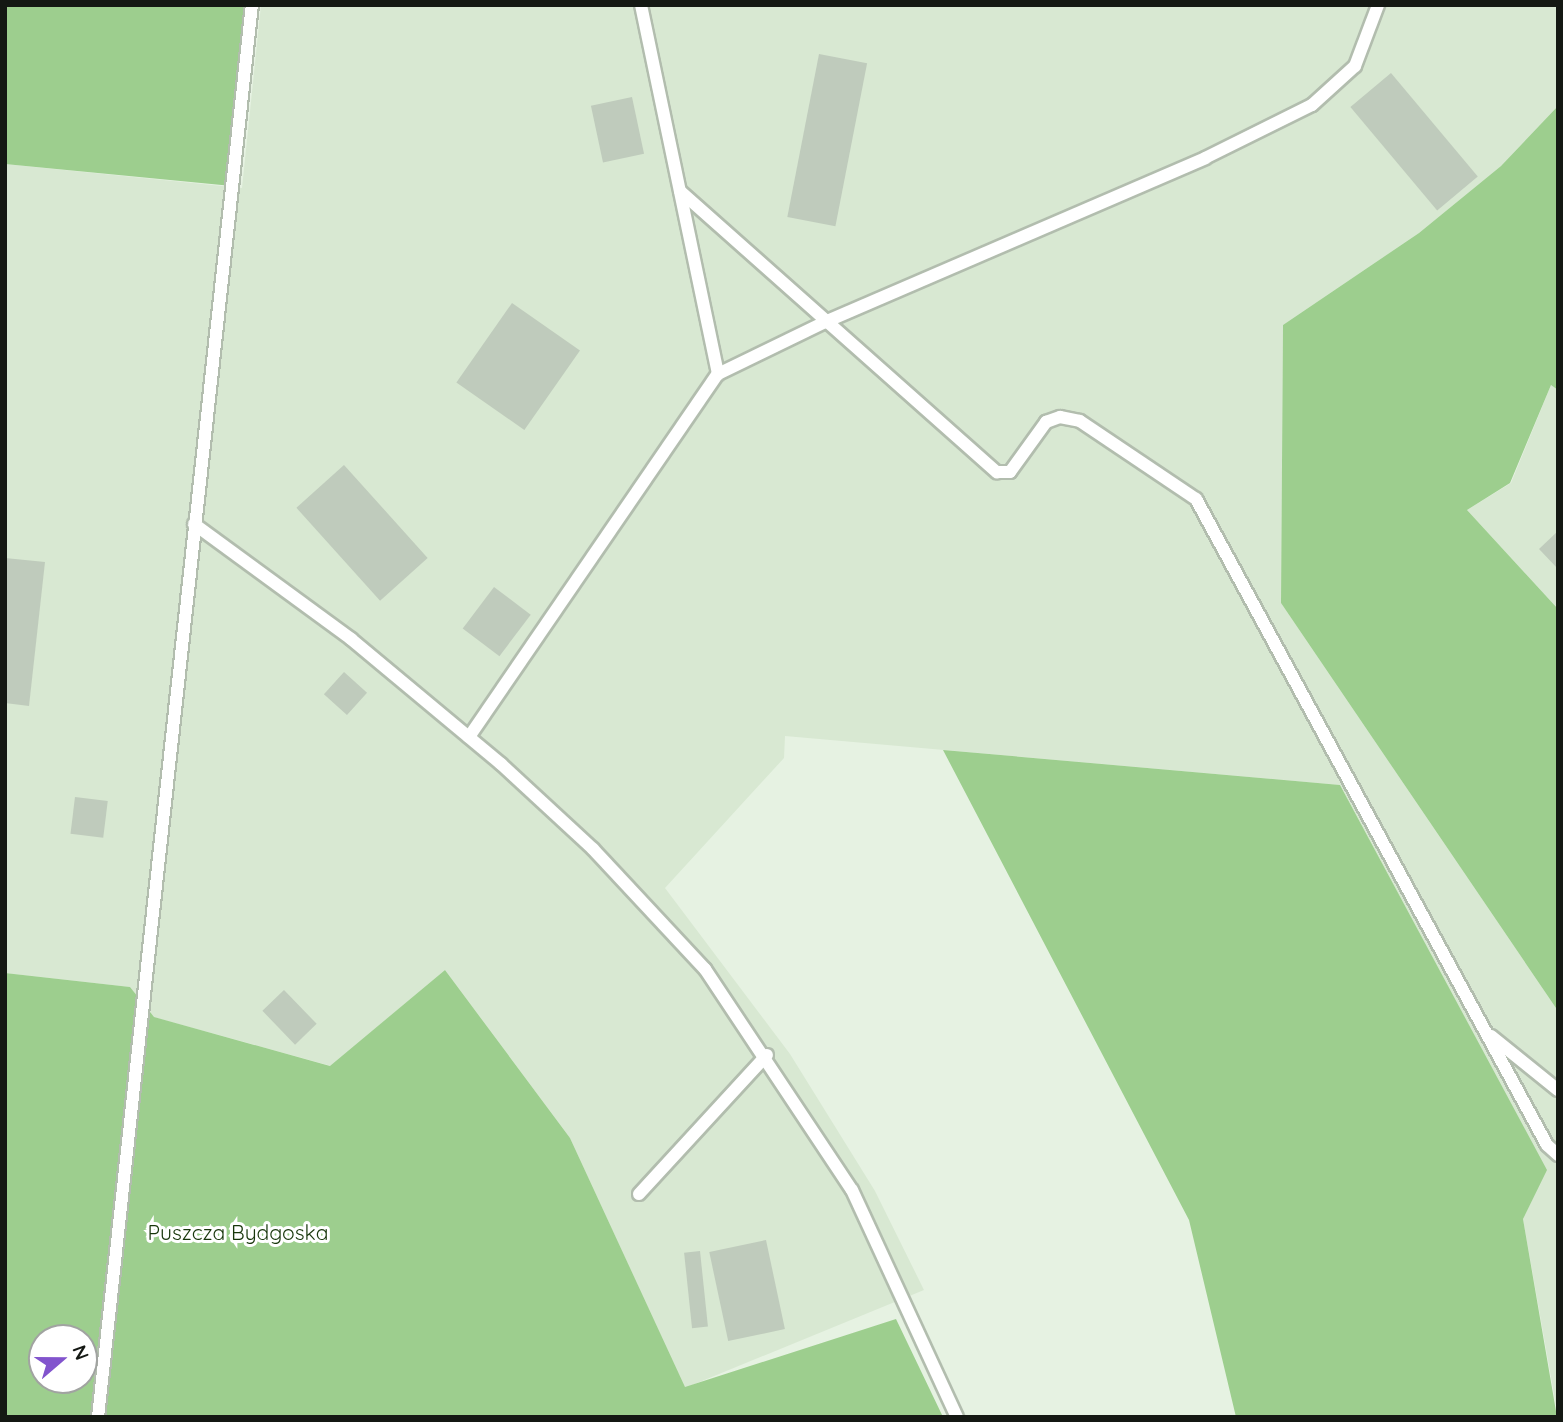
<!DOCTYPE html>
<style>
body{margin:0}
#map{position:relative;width:1563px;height:1422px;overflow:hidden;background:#e6f2e2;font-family:Quicksand,sans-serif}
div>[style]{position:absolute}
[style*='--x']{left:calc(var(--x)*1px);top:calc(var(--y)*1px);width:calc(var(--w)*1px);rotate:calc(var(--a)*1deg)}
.built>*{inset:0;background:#d8e8d2}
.forest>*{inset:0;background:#9dce8e}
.building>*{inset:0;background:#bfcbbc;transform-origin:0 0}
.roads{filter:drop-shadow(2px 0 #b2bdae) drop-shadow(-2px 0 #b2bdae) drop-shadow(0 2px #b2bdae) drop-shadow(0 -2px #b2bdae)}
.lane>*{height:12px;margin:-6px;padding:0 6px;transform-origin:6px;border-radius:6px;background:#fff}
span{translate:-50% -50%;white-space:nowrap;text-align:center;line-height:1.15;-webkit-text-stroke:6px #fff;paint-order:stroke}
.park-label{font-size:21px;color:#18370b}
.frame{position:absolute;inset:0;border:7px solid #141813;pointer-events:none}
.north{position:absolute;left:28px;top:1324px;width:70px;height:70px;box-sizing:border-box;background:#fff;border:2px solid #a1a3a1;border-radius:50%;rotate:70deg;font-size:19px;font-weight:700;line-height:28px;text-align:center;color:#141813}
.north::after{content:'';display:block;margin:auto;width:24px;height:32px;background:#8254cd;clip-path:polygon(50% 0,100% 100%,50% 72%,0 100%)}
</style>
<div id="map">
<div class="built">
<i style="clip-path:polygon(261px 5px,1558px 5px,1558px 106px,1501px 166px,1419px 233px,1283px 325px,1281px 603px,1558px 1011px,1558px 1417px,1523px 1219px,1546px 1170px,1340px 785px,785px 736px,784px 758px,665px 888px,790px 1054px,875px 1191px,924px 1290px,685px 1388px,570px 1138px,445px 970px,331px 1066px,153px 1017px,130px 987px,5px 973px,5px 164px,242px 188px)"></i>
<i style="clip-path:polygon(1551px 385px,1558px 390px,1558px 609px,1467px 510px,1511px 483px)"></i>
</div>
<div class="forest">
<i style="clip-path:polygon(5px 5px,252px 5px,232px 186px,5px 164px)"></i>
<i style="clip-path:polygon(1558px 106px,1558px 390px,1551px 385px,1510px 483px,1467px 510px,1558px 609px,1558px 1011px,1281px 603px,1283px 325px,1419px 233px,1501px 166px)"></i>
<i style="clip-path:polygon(943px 750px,1340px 785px,1547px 1170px,1523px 1219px,1557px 1417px,1236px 1417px,1189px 1220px)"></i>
<i style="clip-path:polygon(evenodd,445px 970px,570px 1138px,685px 1387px,896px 1319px,943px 1417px,5px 1417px,5px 973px,130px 987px,154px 1017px,330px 1066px,445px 970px,42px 1338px,84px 1338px,84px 1380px,42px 1380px,42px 1338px)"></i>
</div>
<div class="building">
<i style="left:819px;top:54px;width:49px;height:166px;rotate:11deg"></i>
<i style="left:1391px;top:73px;width:135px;height:53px;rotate:50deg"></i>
<i style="left:632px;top:97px;width:58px;height:42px;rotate:78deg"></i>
<i style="left:512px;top:303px;width:83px;height:97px;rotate:35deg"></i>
<i style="left:344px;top:465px;width:125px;height:64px;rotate:48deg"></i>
<i style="clip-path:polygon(1558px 531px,1558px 569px,1539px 549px)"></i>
<i style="clip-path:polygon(5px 558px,45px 562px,29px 706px,5px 703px)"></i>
<i style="left:494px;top:587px;width:46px;height:52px;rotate:37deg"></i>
<i style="left:344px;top:672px;width:31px;height:30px;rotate:42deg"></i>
<i style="left:75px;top:797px;width:33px;height:37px;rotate:7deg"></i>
<i style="left:284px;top:990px;width:47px;height:30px;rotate:46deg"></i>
<i style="left:766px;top:1240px;width:91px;height:58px;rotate:78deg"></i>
<i style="left:700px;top:1251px;width:76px;height:16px;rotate:84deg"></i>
</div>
<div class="roads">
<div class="lane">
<i style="--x:641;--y:5;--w:377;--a:78.2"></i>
<i style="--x:680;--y:191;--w:424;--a:41.6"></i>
<i style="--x:997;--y:472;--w:13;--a:0"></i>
<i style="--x:1010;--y:472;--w:62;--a:-54.2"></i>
<i style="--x:1046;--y:422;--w:15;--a:-20"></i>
<i style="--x:1060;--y:417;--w:20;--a:11"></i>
<i style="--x:1080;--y:421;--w:140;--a:33.9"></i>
<i style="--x:1196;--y:499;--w:735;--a:61.48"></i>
<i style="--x:1547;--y:1145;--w:15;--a:42"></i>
<i style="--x:194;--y:524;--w:195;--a:36.2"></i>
<i style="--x:351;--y:639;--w:195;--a:39.8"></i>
<i style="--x:501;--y:764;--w:125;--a:42.7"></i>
<i style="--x:593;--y:849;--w:164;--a:47"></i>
<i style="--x:705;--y:969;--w:265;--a:56.4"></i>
<i style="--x:852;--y:1190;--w:250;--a:65.2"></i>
<i style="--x:469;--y:737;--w:440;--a:-55.6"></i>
<i style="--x:718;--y:374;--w:119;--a:-25.9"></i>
<i style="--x:825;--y:322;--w:414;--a:-23.3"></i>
<i style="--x:1205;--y:158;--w:119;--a:-26.4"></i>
<i style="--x:1312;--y:105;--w:58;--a:-42.2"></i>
<i style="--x:1355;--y:66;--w:65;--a:-69.3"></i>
<i style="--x:1491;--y:1036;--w:86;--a:38.9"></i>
<i style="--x:639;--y:1194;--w:189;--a:-47.4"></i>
<i style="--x:98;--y:1417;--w:1420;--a:-83.78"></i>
</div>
</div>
<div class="park-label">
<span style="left:238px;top:1232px">Puszcza Bydgoska</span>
</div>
<div class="frame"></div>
<div class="north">N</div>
</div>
